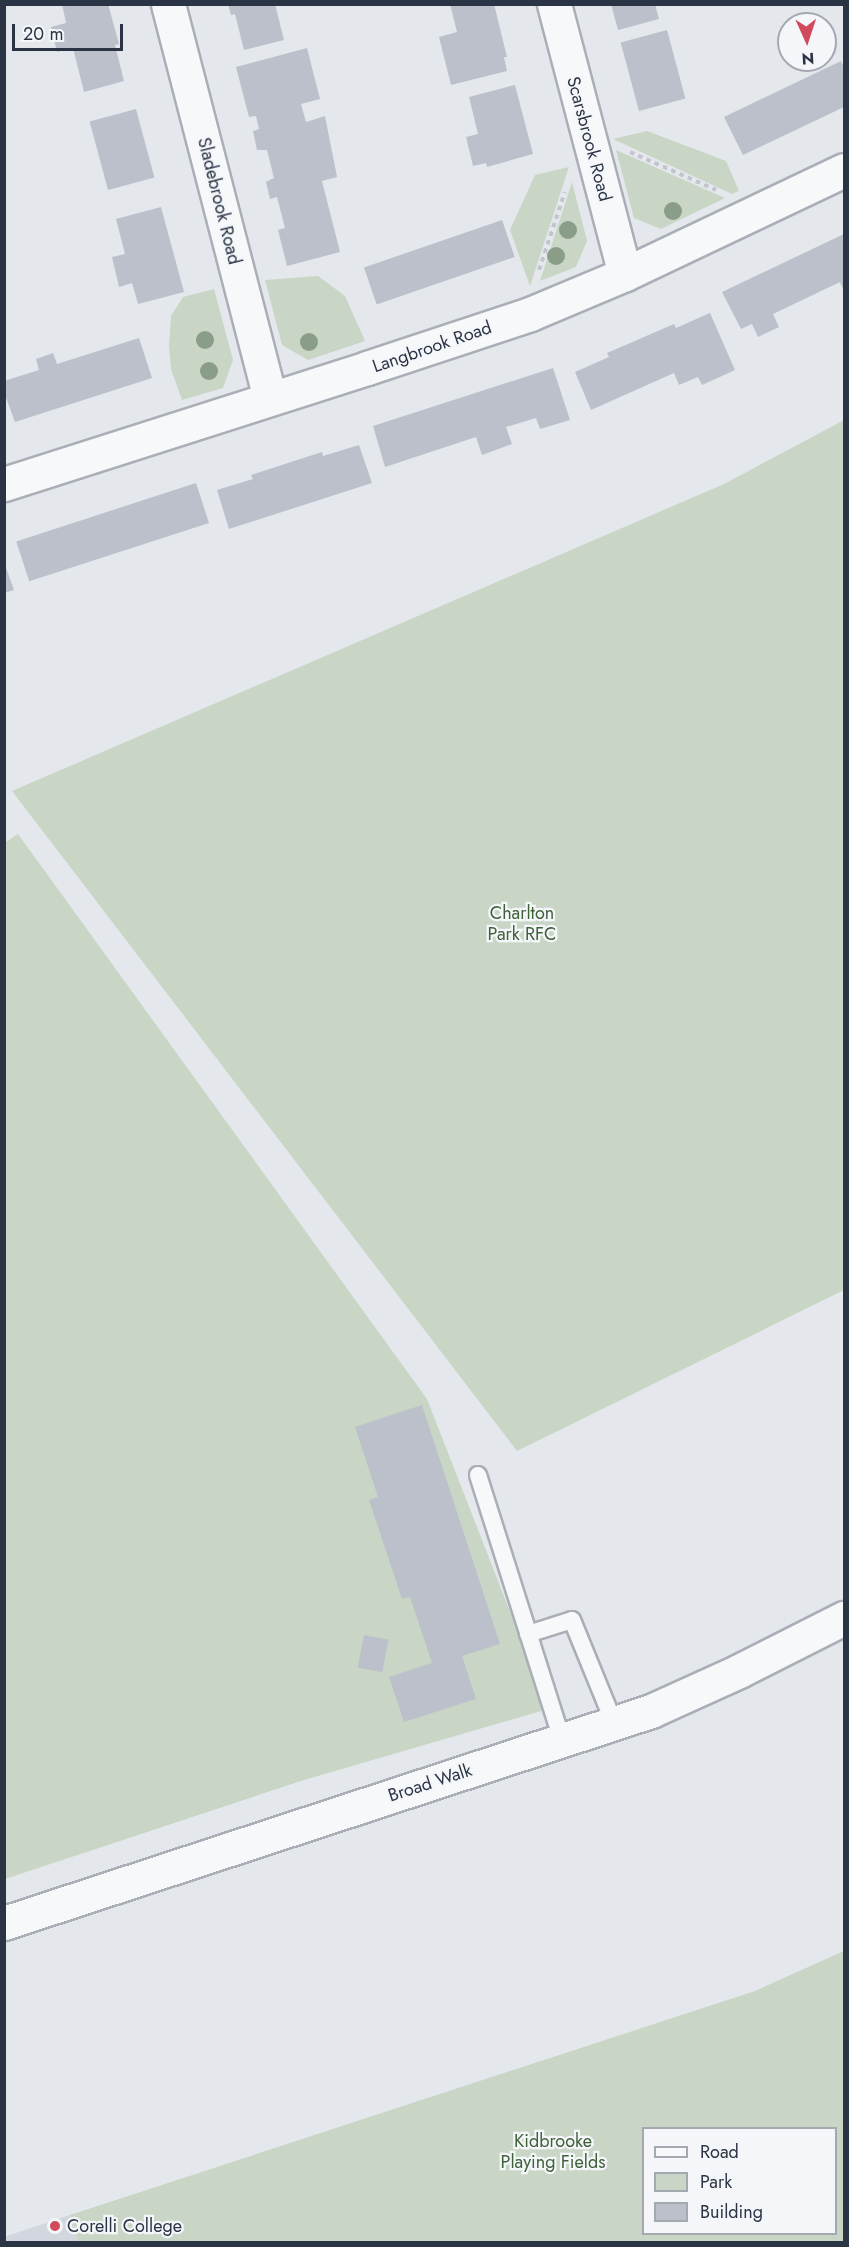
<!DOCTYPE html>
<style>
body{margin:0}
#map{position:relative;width:849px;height:2247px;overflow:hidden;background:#e4e7ec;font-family:Jost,sans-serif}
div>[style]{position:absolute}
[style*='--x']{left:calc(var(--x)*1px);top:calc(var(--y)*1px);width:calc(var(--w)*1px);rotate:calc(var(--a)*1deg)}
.built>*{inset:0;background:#d2d6de}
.green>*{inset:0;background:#c9d6c5}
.building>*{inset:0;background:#bbc0ca;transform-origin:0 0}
.path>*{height:4px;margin-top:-2px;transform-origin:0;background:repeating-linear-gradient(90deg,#c2c5cb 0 4.5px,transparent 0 9px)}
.roads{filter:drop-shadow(2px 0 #a9aeb7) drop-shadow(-2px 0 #a9aeb7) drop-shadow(0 2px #a9aeb7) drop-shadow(0 -2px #a9aeb7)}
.service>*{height:16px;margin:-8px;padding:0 8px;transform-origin:8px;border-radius:8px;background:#f7f8fa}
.minor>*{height:33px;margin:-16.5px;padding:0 16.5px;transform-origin:16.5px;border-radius:16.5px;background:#f7f8fa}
.tertiary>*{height:33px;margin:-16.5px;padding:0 16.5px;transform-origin:16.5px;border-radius:16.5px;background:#f7f8fa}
.trees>*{width:18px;height:18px;margin:-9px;border-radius:50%;background:#899d89}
.dots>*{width:16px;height:16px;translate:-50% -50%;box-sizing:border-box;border:3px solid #f4f6f9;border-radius:50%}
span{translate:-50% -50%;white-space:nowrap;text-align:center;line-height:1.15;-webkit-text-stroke:4.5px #f4f6f9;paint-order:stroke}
.street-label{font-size:18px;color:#2b3445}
.park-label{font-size:18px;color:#3f6138}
.poi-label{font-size:18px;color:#2b3445}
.left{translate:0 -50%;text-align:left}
.frame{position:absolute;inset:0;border:6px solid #2b3445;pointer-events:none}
.legend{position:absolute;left:642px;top:2127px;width:195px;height:108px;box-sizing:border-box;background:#f4f6f9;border:2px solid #a4a8b1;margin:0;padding:8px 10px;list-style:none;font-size:18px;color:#2b3445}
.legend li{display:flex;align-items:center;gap:12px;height:30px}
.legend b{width:30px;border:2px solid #a4a8b1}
.north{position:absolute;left:777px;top:12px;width:60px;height:60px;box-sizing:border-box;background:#f4f6f9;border:2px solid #a4a8b1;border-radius:50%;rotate:177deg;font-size:16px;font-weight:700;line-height:24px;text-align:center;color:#2b3445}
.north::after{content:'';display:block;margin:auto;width:21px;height:27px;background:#d1495b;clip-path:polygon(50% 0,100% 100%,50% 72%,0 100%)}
.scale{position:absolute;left:12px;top:24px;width:111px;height:27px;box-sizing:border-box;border:3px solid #2b3445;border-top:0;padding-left:8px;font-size:18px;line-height:21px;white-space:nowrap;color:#2b3445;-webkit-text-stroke:4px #f4f6f9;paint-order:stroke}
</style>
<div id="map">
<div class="built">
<i style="clip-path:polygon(70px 2215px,78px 2242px,5px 2242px,4px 2237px)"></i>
</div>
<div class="green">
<i style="clip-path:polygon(647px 131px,726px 161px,739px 191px,732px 194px,613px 139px)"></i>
<i style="clip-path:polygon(616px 150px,725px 198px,661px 229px,634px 218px)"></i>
<i style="clip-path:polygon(569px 167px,530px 286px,510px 230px,535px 175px)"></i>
<i style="clip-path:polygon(572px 182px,587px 241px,576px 267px,540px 281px)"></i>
<i style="clip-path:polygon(318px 276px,345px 296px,365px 341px,308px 360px,282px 345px,265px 280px)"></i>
<i style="clip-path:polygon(214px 289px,233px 360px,223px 388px,182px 400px,171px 369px,169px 346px,171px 316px,183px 297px)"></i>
<i style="clip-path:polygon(844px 420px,844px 1290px,517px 1451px,12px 791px,724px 484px)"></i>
<i style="clip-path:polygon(18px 834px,427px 1399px,548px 1709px,304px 1780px,5px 1879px,4px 843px)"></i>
<i style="clip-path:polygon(evenodd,844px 1951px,844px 2242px,78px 2242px,70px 2215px,755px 1991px,844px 1951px,644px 2128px,836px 2128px,836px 2234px,644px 2234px,644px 2128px)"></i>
</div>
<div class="building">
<i style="clip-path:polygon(62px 4px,108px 4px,119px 44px,115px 45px,124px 81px,84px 92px,73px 48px,57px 52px,51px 27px,66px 23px)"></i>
<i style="clip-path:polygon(228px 4px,275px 4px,284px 40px,244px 50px,235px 14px,231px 15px)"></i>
<i style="clip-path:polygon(450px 4px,494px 4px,507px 57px,504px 57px,507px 71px,451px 85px,439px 37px,457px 32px)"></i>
<i style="clip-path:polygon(611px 4px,655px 4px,659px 19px,618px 30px)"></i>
<i style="left:667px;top:30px;width:71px;height:48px;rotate:75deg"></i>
<i style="clip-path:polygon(307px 48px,320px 99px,301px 104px,306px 122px,325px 116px,337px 177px,322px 181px,340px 252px,287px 266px,278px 230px,285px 228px,277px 197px,270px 199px,266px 182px,274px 178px,267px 150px,257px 150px,253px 131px,259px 129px,256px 116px,249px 117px,236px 67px)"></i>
<i style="clip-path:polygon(841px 61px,844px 68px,844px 107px,743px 155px,724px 117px)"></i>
<i style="clip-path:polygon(515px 85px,533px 154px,487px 167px,486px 163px,473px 166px,466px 137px,478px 134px,469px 97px)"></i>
<i style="left:136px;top:109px;width:71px;height:48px;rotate:75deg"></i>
<i style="clip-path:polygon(161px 207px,184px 292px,138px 304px,132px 283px,119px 287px,112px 257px,125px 254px,116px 219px)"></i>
<i style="left:502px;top:220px;width:39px;height:146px;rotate:71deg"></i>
<i style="clip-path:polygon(844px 234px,844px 292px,840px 282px,773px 314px,779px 327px,758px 337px,752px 324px,741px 329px,722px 292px)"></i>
<i style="clip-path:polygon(710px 313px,735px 370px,702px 385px,698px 377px,679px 385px,674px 373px,591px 410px,575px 372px,609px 357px,607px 353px,674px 324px,676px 328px)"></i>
<i style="clip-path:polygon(139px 338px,152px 378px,15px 422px,4px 392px,4px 381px,39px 370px,36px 359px,53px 353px,57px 364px)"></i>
<i style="clip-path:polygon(553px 368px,570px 420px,540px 429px,536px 418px,506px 427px,512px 444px,482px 455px,476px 437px,385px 467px,373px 426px)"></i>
<i style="clip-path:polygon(359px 445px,372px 483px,229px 529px,217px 490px,253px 479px,251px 475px,322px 452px,323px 456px)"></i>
<i style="left:196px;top:483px;width:42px;height:189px;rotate:72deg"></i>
<i style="clip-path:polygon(4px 562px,14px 590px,4px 593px)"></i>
<i style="clip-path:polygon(422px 1405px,500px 1644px,462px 1656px,476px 1699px,404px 1722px,389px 1677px,432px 1663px,410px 1597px,402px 1599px,369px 1500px,378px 1497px,355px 1427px)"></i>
<i style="left:364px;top:1635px;width:25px;height:33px;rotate:11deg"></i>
</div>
<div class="path">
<i style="--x:630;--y:152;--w:94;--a:23.8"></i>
<i style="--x:539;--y:270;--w:82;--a:-71.6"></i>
</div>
<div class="roads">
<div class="service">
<i style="--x:478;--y:1475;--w:278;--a:72.4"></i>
<i style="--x:528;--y:1634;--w:46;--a:-17.7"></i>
<i style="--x:572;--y:1620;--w:111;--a:67.8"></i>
</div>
<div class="minor">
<i style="--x:168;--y:4;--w:407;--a:75.5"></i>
<i style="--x:554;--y:4;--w:279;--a:75.3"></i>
<i style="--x:4;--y:484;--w:381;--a:-17.7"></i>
<i style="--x:367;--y:368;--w:172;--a:-18.3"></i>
<i style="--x:530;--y:314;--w:103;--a:-22.8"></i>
<i style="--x:625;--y:274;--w:242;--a:-25.4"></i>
</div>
<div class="tertiary">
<i style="--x:4;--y:1923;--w:681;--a:-18.14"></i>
<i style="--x:651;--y:1711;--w:97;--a:-24.4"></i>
<i style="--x:739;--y:1671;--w:118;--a:-26.8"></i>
</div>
</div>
<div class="trees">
<i style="left:673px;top:211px"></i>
<i style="left:568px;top:230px"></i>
<i style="left:556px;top:256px"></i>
<i style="left:205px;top:340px"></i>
<i style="left:309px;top:342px"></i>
<i style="left:209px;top:371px"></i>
</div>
<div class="dots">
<i style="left:55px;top:2226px;background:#d1495b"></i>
</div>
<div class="street-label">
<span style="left:589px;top:139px;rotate:75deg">Scarsbrook Road</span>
<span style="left:219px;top:201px;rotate:76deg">Sladebrook Road</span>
<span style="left:432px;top:347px;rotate:-19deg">Langbrook Road</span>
<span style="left:430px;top:1783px;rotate:-18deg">Broad Walk</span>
</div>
<div class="park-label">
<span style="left:522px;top:924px">Charlton<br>Park RFC</span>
<span style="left:553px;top:2152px">Kidbrooke<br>Playing Fields</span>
</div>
<div class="poi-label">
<span class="left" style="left:67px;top:2226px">Corelli College</span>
</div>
<div class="frame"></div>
<ul class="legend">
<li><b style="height:8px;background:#f7f8fa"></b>Road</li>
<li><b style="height:16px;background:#c9d6c5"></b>Park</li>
<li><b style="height:16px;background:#bbc0ca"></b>Building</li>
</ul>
<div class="north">N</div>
<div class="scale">20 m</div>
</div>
